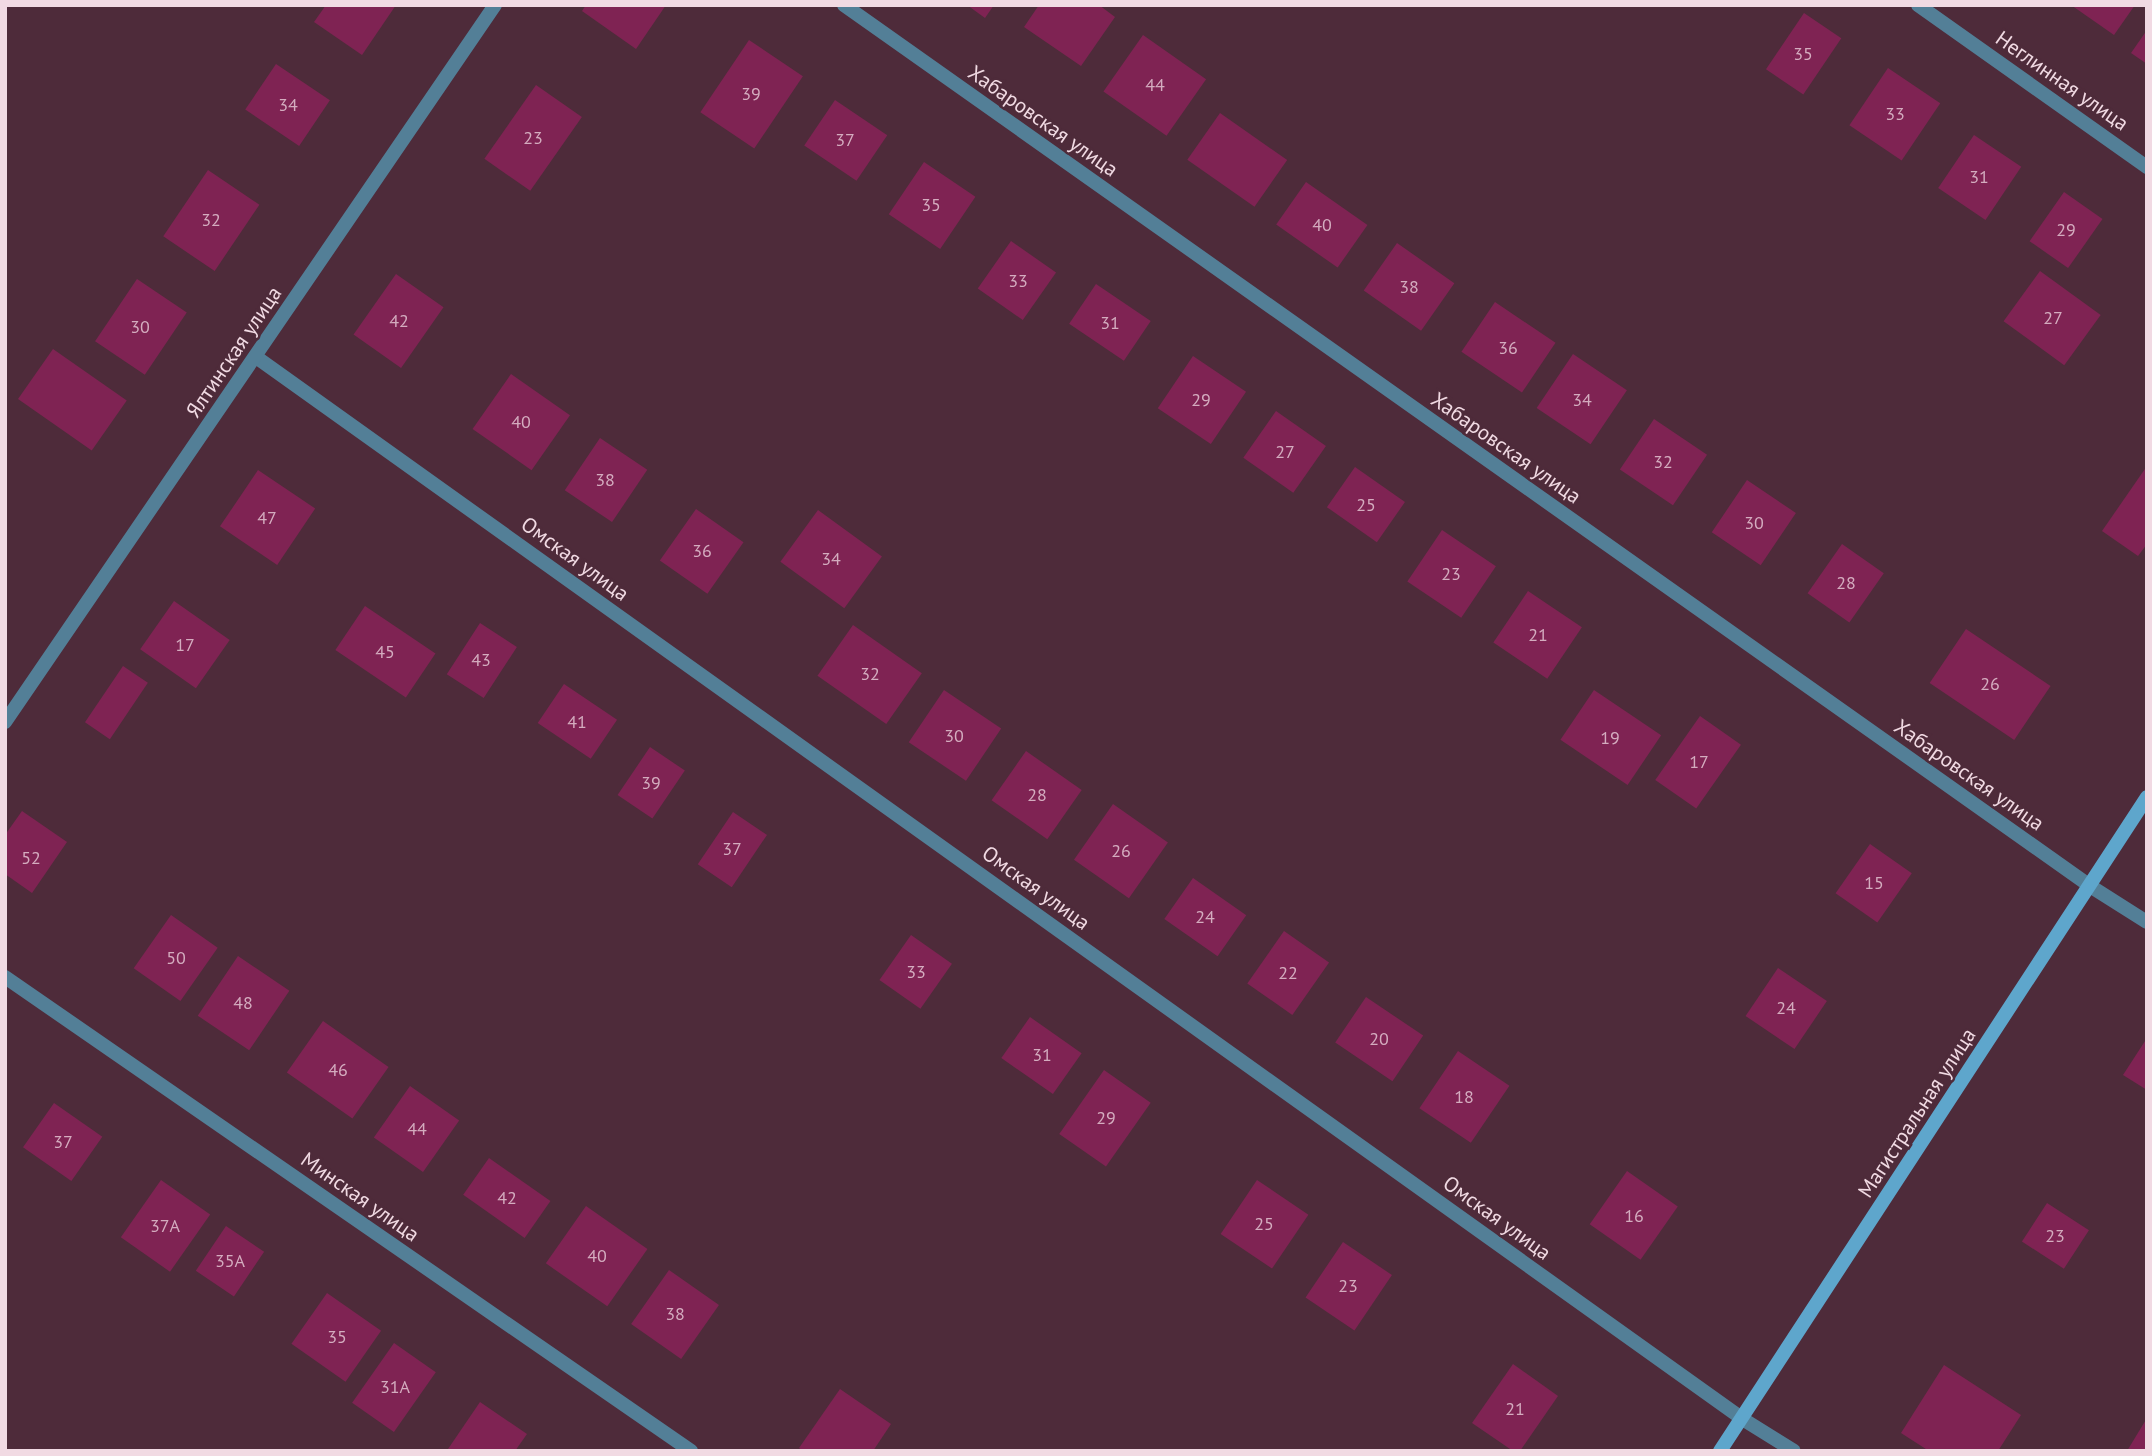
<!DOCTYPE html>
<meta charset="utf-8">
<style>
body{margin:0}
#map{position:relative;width:2152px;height:1456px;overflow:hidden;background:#4e2b3a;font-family:"PT Sans",sans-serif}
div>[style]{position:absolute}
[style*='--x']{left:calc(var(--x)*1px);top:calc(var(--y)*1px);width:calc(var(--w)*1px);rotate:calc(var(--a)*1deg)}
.building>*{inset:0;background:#7f2353;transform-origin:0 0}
.minor>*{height:14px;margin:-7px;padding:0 7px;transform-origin:7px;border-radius:7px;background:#537f97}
.secondary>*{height:14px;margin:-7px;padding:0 7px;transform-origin:7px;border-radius:7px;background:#5ea6cc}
span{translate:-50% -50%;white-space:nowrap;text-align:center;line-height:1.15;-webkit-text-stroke:5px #4e2b3a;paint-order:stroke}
.number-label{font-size:18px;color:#d4acbf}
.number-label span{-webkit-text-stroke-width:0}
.street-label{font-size:21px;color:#f1dae3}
.frame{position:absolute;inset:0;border:7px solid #f1dae3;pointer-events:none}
</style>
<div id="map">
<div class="building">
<i style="clip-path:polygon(326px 5px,396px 5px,362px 55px,314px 22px)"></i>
<i style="clip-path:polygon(586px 5px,666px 5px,636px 49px,582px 11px)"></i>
<i style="clip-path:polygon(967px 5px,994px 5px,985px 18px)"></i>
<i style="clip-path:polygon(1039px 5px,1099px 5px,1115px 17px,1081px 66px,1024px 27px)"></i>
<i style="clip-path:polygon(2071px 5px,2135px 5px,2114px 35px)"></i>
<i style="left:1804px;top:13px;width:45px;height:68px;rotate:34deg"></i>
<i style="clip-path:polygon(2147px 30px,2147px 64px,2131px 53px)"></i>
<i style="left:1143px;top:35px;width:77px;height:69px;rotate:35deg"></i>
<i style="left:749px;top:40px;width:65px;height:87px;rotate:34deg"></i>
<i style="left:276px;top:64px;width:65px;height:55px;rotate:34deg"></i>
<i style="left:1888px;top:68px;width:63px;height:69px;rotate:34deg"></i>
<i style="left:536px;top:85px;width:56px;height:90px;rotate:35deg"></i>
<i style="left:835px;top:100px;width:63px;height:55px;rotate:34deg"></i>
<i style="left:1220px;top:113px;width:82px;height:57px;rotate:35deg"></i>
<i style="left:1974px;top:135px;width:57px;height:64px;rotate:34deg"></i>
<i style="left:924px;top:162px;width:62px;height:63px;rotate:34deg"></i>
<i style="left:208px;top:170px;width:62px;height:80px;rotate:34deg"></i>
<i style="left:1306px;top:182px;width:75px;height:52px;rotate:35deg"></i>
<i style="left:2064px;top:192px;width:47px;height:60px;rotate:35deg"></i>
<i style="left:1011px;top:241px;width:55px;height:58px;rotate:35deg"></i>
<i style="left:1397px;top:243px;width:70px;height:58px;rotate:35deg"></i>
<i style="left:2040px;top:271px;width:75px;height:62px;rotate:36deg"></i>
<i style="left:396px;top:274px;width:58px;height:74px;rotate:35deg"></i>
<i style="left:137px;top:279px;width:60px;height:75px;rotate:34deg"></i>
<i style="left:1096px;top:284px;width:66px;height:48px;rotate:34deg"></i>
<i style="left:1495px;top:302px;width:73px;height:60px;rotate:34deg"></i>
<i style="left:53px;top:349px;width:90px;height:61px;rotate:35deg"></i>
<i style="left:1573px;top:354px;width:65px;height:65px;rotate:34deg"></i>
<i style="left:1193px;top:356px;width:64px;height:63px;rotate:34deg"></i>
<i style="left:511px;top:374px;width:72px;height:67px;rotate:35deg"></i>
<i style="left:1276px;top:411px;width:61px;height:57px;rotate:35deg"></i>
<i style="left:1654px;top:419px;width:64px;height:61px;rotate:34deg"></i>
<i style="left:600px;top:438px;width:57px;height:63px;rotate:34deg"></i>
<i style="clip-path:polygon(2147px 466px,2147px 544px,2138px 556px,2102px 531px)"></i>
<i style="left:1355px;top:467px;width:61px;height:49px;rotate:35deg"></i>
<i style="left:258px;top:470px;width:69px;height:68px;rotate:34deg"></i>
<i style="left:1747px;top:480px;width:59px;height:63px;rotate:34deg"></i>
<i style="left:696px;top:509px;width:58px;height:63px;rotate:35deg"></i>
<i style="left:818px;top:510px;width:79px;height:64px;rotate:36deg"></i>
<i style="left:1442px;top:530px;width:65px;height:62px;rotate:34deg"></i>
<i style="left:1842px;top:544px;width:51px;height:60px;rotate:35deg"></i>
<i style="left:1528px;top:591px;width:65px;height:62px;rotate:34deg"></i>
<i style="left:174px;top:601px;width:68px;height:59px;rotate:35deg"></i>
<i style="left:365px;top:606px;width:85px;height:53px;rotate:34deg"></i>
<i style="left:480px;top:623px;width:44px;height:61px;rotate:33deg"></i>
<i style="left:853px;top:625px;width:84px;height:62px;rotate:35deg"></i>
<i style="left:1966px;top:629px;width:102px;height:65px;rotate:34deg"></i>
<i style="left:123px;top:666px;width:30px;height:68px;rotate:34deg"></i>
<i style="left:564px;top:684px;width:64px;height:47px;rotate:34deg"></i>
<i style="left:944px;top:690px;width:69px;height:63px;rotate:34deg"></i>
<i style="left:1594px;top:690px;width:81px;height:60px;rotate:34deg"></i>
<i style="left:1700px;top:716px;width:50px;height:78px;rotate:35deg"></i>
<i style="left:650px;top:747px;width:42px;height:58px;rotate:34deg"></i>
<i style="left:1026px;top:751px;width:68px;height:60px;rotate:35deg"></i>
<i style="left:1113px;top:804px;width:67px;height:68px;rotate:35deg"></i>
<i style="clip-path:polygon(22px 811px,67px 842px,32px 893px,5px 874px,5px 835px)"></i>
<i style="left:733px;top:812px;width:41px;height:63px;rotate:34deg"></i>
<i style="left:1870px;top:844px;width:51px;height:60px;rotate:35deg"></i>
<i style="left:1193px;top:878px;width:65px;height:50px;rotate:35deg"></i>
<i style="left:171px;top:915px;width:57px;height:65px;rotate:35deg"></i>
<i style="left:1284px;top:931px;width:55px;height:64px;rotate:35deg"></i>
<i style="left:911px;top:935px;width:50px;height:55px;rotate:35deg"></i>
<i style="left:238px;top:956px;width:62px;height:72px;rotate:34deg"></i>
<i style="left:1778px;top:968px;width:59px;height:58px;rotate:34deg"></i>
<i style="left:1366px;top:997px;width:69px;height:55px;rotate:34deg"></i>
<i style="left:1030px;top:1017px;width:63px;height:50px;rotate:35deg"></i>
<i style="left:323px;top:1021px;width:80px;height:63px;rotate:35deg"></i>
<i style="clip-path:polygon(2147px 1038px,2147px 1090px,2123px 1075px)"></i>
<i style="left:1458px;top:1051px;width:62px;height:69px;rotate:34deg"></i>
<i style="left:1104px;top:1070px;width:57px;height:78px;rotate:35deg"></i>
<i style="left:410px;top:1086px;width:60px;height:63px;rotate:35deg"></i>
<i style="left:54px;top:1103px;width:59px;height:54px;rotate:35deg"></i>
<i style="left:489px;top:1158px;width:75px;height:45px;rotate:35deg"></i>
<i style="left:1627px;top:1171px;width:62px;height:65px;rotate:35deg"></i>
<i style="left:161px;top:1180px;width:60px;height:70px;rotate:35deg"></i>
<i style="left:1257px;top:1180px;width:62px;height:65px;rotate:34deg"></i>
<i style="left:2047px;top:1203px;width:50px;height:46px;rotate:33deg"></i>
<i style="left:586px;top:1206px;width:75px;height:70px;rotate:35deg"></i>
<i style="left:226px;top:1226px;width:46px;height:54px;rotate:34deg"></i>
<i style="left:1343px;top:1242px;width:59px;height:67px;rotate:34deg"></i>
<i style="left:669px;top:1270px;width:61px;height:66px;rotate:35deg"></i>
<i style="left:327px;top:1293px;width:66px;height:62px;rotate:35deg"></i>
<i style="left:394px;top:1343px;width:51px;height:73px;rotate:35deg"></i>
<i style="clip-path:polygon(1513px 1364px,1558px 1396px,1520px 1451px,1513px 1451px,1472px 1423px)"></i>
<i style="clip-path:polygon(1944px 1365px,2021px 1415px,1998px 1451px,1929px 1451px,1901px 1433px)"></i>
<i style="clip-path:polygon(840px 1389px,891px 1424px,873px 1451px,803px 1451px,799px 1448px)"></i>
<i style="clip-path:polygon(480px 1402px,527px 1434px,515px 1451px,448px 1449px)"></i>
<i style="clip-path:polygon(2147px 1418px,2147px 1451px,2127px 1451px)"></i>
</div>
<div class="minor">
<i style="--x:844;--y:5;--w:1526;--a:35.26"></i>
<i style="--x:2090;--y:886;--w:67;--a:32.3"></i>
<i style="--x:1918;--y:5;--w:281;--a:35.3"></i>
<i style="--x:256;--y:357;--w:1825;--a:35.54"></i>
<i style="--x:1741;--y:1418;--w:62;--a:31.9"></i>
<i style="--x:5;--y:722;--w:868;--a:-55.65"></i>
<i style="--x:5;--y:977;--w:834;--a:34.64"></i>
</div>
<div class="secondary">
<i style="--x:1720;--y:1451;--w:781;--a:-56.86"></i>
</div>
<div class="number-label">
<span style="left:1803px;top:54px">35</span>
<span style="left:1155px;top:85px">44</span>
<span style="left:751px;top:94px">39</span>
<span style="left:288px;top:105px">34</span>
<span style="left:1895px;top:114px">33</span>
<span style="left:533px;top:138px">23</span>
<span style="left:845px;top:140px">37</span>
<span style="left:1979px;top:177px">31</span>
<span style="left:931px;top:205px">35</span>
<span style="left:211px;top:220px">32</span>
<span style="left:1322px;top:225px">40</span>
<span style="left:2066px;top:230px">29</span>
<span style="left:1018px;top:281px">33</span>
<span style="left:1409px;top:287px">38</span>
<span style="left:2053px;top:318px">27</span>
<span style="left:399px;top:321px">42</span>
<span style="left:1110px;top:323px">31</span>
<span style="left:140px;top:327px">30</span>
<span style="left:1508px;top:348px">36</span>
<span style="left:1201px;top:400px">29</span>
<span style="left:1582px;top:400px">34</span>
<span style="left:521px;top:422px">40</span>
<span style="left:1285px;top:452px">27</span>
<span style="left:1663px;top:462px">32</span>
<span style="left:605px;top:480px">38</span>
<span style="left:1366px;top:505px">25</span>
<span style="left:267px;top:518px">47</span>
<span style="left:1754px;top:523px">30</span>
<span style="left:702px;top:551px">36</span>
<span style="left:831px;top:559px">34</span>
<span style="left:1451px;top:574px">23</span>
<span style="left:1846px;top:583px">28</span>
<span style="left:1538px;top:635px">21</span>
<span style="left:185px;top:645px">17</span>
<span style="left:385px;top:652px">45</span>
<span style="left:481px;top:660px">43</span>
<span style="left:870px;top:674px">32</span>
<span style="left:1990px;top:684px">26</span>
<span style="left:577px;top:722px">41</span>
<span style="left:954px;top:736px">30</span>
<span style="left:1610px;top:738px">19</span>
<span style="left:1699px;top:762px">17</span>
<span style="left:651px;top:783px">39</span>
<span style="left:1037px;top:795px">28</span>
<span style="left:732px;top:849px">37</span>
<span style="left:1121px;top:851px">26</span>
<span style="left:31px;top:858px">52</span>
<span style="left:1874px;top:883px">15</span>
<span style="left:1205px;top:917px">24</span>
<span style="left:176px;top:958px">50</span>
<span style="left:916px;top:972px">33</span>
<span style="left:1288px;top:973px">22</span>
<span style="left:243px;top:1003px">48</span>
<span style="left:1786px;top:1008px">24</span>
<span style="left:1379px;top:1039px">20</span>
<span style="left:1042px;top:1055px">31</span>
<span style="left:338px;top:1070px">46</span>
<span style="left:1464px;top:1097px">18</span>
<span style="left:1106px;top:1118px">29</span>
<span style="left:417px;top:1129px">44</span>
<span style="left:63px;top:1142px">37</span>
<span style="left:507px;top:1198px">42</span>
<span style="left:1634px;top:1216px">16</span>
<span style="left:1264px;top:1224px">25</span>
<span style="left:165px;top:1226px">37А</span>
<span style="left:2055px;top:1236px">23</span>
<span style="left:597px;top:1256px">40</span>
<span style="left:230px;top:1261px">35А</span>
<span style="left:1348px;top:1286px">23</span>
<span style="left:675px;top:1314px">38</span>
<span style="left:337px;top:1337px">35</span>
<span style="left:395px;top:1387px">31А</span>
<span style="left:1515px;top:1409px">21</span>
</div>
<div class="street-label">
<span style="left:2062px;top:81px;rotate:35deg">Неглинная улица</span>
<span style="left:1043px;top:121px;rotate:35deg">Хабаровская улица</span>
<span style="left:234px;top:352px;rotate:-56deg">Ялтинская улица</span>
<span style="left:1506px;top:448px;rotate:35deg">Хабаровская улица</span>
<span style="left:575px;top:559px;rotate:36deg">Омская улица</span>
<span style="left:1969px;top:775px;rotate:35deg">Хабаровская улица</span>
<span style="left:1036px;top:888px;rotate:36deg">Омская улица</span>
<span style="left:1917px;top:1113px;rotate:-57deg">Магистральная улица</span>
<span style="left:360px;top:1197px;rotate:35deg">Минская улица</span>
<span style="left:1497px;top:1218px;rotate:36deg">Омская улица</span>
</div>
<div class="frame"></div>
</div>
